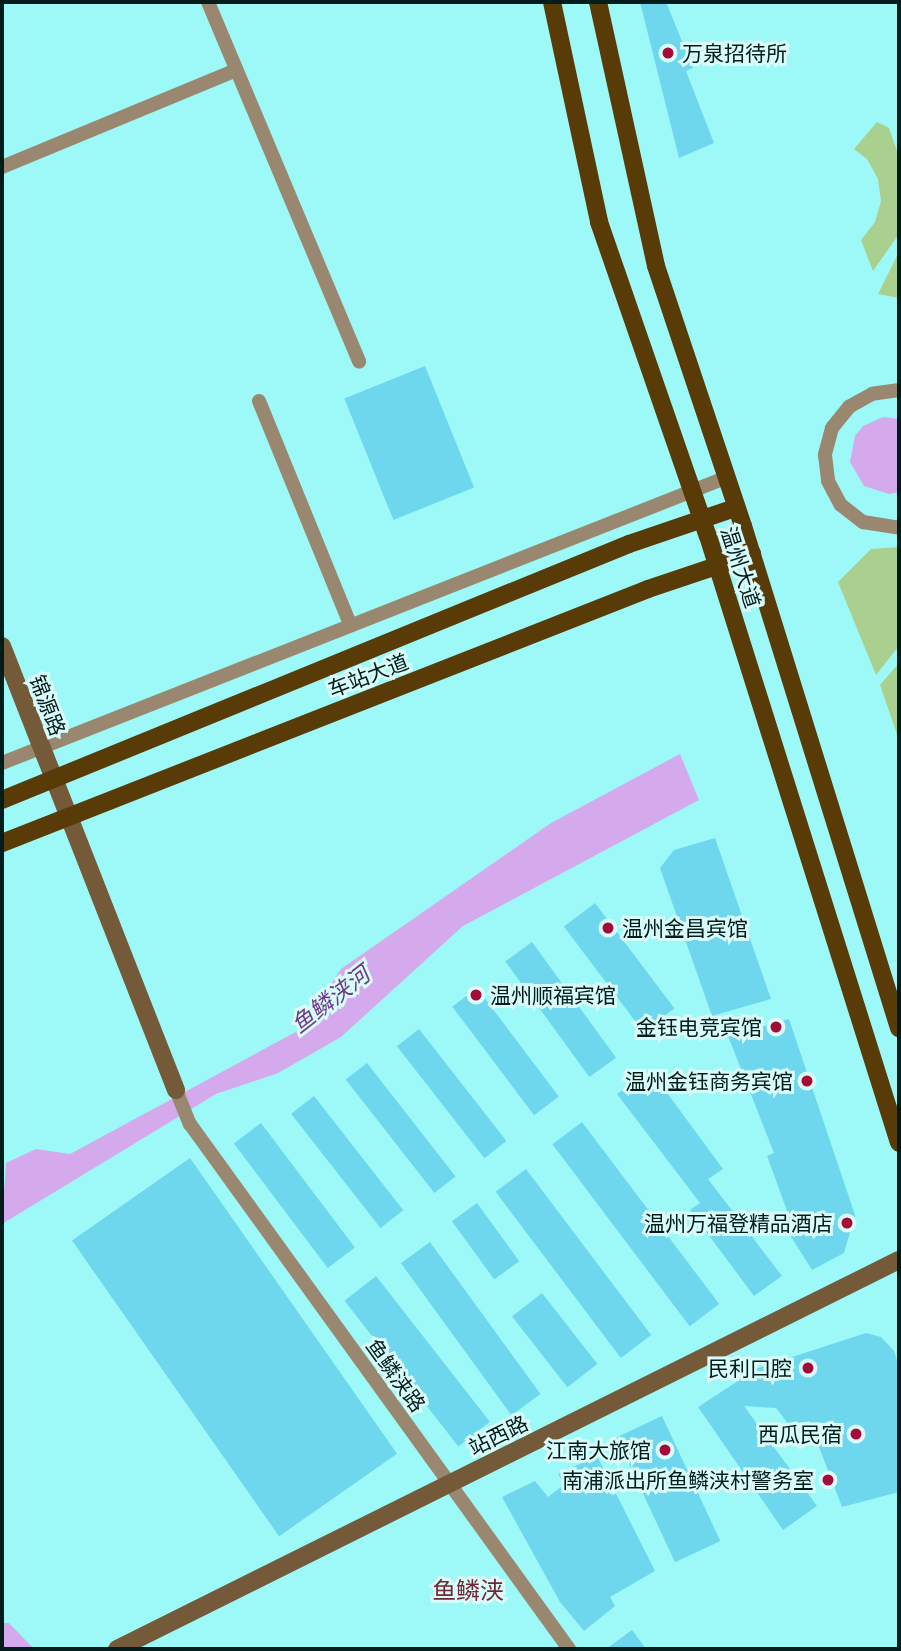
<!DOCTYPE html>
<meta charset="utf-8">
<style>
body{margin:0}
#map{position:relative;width:901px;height:1651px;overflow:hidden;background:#9df9f7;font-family:Lato,"Noto Sans SC",sans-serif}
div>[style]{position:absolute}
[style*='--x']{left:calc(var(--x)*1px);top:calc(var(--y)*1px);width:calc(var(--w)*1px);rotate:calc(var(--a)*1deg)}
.green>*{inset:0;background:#a9d08f}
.water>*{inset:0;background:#d5aaec}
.building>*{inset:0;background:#6ed7ee;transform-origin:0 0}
.street>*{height:14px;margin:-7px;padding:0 7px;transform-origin:7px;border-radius:7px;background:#9a8770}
.secondary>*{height:18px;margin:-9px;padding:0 9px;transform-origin:9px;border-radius:9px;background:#745a38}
.primary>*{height:18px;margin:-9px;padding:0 9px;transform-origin:9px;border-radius:9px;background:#593b08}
.dots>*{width:19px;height:19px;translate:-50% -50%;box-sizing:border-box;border:4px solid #d9fbfa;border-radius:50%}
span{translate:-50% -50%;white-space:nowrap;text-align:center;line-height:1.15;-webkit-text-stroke:6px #d9fbfa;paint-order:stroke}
.poi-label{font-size:21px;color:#001c1b}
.left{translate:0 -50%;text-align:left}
.right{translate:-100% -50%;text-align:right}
.street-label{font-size:21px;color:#001c1b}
.water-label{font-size:23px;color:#6f3a88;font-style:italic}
.quarter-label{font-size:24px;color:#6f2934}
.frame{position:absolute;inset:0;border:4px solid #001c1b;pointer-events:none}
</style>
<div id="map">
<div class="green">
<i style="clip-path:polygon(877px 122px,889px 128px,899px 157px,899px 234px,873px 271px,861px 240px,875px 222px,881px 201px,878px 179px,867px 159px,854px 149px)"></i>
<i style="clip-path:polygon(899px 252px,899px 298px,878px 294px)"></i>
<i style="clip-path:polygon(899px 547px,899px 646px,876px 675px,838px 582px,871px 549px)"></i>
<i style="clip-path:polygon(899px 663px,899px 740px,880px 685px)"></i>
</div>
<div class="water">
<i style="clip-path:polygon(883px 417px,899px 419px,899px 492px,889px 494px,864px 486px,850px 462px,855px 436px,863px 426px)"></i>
<i style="clip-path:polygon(680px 754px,699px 800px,463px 926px,341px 1037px,278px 1073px,216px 1094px,2px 1224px,6px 1163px,36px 1149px,70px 1154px,303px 1028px,341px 969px,551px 823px)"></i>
<i style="clip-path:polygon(2px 1623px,9px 1623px,34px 1649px,2px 1649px)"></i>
</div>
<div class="building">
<i style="clip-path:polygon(640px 2px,666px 2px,693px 68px,686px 71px,714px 143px,679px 158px)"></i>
<i style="left:425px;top:366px;width:131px;height:87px;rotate:68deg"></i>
<i style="clip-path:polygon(715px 838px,771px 999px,712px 1016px,660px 868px,674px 850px)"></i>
<i style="left:595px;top:903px;width:132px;height:39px;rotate:53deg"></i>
<i style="left:532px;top:942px;width:143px;height:33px;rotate:54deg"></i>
<i style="left:477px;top:988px;width:136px;height:31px;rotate:53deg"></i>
<i style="clip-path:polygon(789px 1019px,855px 1215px,844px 1253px,812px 1270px,783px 1224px,790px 1219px,767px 1156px,774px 1153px,728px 1036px)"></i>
<i style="left:419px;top:1029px;width:142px;height:28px;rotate:52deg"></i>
<i style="left:367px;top:1063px;width:144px;height:27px;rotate:52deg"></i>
<i style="clip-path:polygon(651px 1071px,723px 1169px,708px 1179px,782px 1276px,754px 1296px,690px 1210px,700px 1203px,617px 1094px)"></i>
<i style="left:314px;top:1096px;width:145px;height:29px;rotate:52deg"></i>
<i style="left:582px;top:1122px;width:228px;height:37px;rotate:53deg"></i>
<i style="left:261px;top:1123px;width:156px;height:34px;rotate:53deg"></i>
<i style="left:190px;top:1158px;width:361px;height:144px;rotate:55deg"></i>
<i style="left:526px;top:1169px;width:208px;height:38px;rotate:53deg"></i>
<i style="left:477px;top:1203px;width:72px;height:31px;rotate:54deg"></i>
<i style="left:430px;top:1242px;width:188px;height:36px;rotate:54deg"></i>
<i style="left:376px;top:1276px;width:185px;height:40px;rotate:52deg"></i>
<i style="left:542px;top:1293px;width:90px;height:38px;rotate:52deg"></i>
<i style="clip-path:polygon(866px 1333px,881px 1337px,894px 1351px,899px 1366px,899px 1492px,842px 1507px,809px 1421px,790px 1426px,776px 1408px,744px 1406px,817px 1506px,783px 1530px,698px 1407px,758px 1368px)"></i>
<i style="left:662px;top:1416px;width:138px;height:50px;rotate:65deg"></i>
<i style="clip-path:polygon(597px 1456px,655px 1571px,610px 1597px,615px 1606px,584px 1631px,560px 1602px,502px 1497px,535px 1481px,548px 1497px,565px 1484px,558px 1474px)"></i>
<i style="clip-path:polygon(632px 1630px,646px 1649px,606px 1649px)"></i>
</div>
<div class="street">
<i style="--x:208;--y:2;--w:390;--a:67.2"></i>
<i style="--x:2;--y:167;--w:253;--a:-22.5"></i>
<i style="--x:899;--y:390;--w:27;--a:172"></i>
<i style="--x:872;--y:394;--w:26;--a:151"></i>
<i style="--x:849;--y:407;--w:27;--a:129"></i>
<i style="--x:832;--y:428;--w:28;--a:105"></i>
<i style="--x:825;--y:455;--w:26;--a:83"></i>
<i style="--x:828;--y:481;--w:27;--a:62"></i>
<i style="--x:841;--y:505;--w:28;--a:38"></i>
<i style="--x:863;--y:522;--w:36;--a:9"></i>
<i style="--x:259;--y:401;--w:241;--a:67.8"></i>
<i style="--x:2;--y:763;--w:777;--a:-21.51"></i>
<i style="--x:176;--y:1090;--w:37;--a:68"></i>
<i style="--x:190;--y:1124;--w:648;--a:54.17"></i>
</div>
<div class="secondary">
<i style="--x:2;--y:646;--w:477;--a:68.6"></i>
<i style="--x:117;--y:1649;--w:873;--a:-26.45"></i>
</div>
<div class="primary">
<i style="--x:552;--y:2;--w:225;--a:77.9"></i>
<i style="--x:599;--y:222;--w:332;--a:70.9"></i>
<i style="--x:708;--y:536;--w:636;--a:72.53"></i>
<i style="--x:598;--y:2;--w:270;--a:77.6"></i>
<i style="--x:656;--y:266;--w:274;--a:71.5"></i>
<i style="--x:743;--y:526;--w:526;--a:72.74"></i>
<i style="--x:2;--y:800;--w:677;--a:-22.21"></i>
<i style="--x:629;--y:544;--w:112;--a:-18.8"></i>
<i style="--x:2;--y:843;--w:694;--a:-21.46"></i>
<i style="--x:648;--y:589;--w:110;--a:-18.6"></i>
</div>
<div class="dots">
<i style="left:668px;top:53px;background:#a50b3a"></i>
<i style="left:608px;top:928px;background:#a50b3a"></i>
<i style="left:476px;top:995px;background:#a50b3a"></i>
<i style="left:776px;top:1027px;background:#a50b3a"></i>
<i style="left:807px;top:1081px;background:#a50b3a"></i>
<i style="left:847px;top:1223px;background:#a50b3a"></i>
<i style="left:808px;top:1368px;background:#a50b3a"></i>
<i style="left:856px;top:1434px;background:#a50b3a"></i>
<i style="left:665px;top:1450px;background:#a50b3a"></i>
<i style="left:828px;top:1480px;background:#a50b3a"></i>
</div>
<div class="poi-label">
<span class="left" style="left:682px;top:53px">万泉招待所</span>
<span class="left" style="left:622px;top:928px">温州金昌宾馆</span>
<span class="left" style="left:490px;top:995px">温州顺福宾馆</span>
<span class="right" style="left:762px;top:1027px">金钰电竞宾馆</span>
<span class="right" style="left:793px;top:1081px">温州金钰商务宾馆</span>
<span class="right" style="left:833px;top:1223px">温州万福登精品酒店</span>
<span class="right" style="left:792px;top:1368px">民利口腔</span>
<span class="right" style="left:842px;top:1434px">西瓜民宿</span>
<span class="right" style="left:651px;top:1450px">江南大旅馆</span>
<span class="right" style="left:814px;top:1480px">南浦派出所鱼鳞浃村警务室</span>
</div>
<div class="street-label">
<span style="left:741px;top:567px;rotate:72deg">温州大道</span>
<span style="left:368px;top:675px;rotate:-21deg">车站大道</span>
<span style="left:48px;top:705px;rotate:69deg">锦源路</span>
<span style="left:396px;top:1375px;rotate:54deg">鱼鳞浃路</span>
<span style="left:498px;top:1435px;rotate:-26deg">站西路</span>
</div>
<div class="water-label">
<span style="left:330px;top:999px;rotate:-38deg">鱼鳞浃河</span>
</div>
<div class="quarter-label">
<span style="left:468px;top:1590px">鱼鳞浃</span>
</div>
<div class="frame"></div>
</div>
